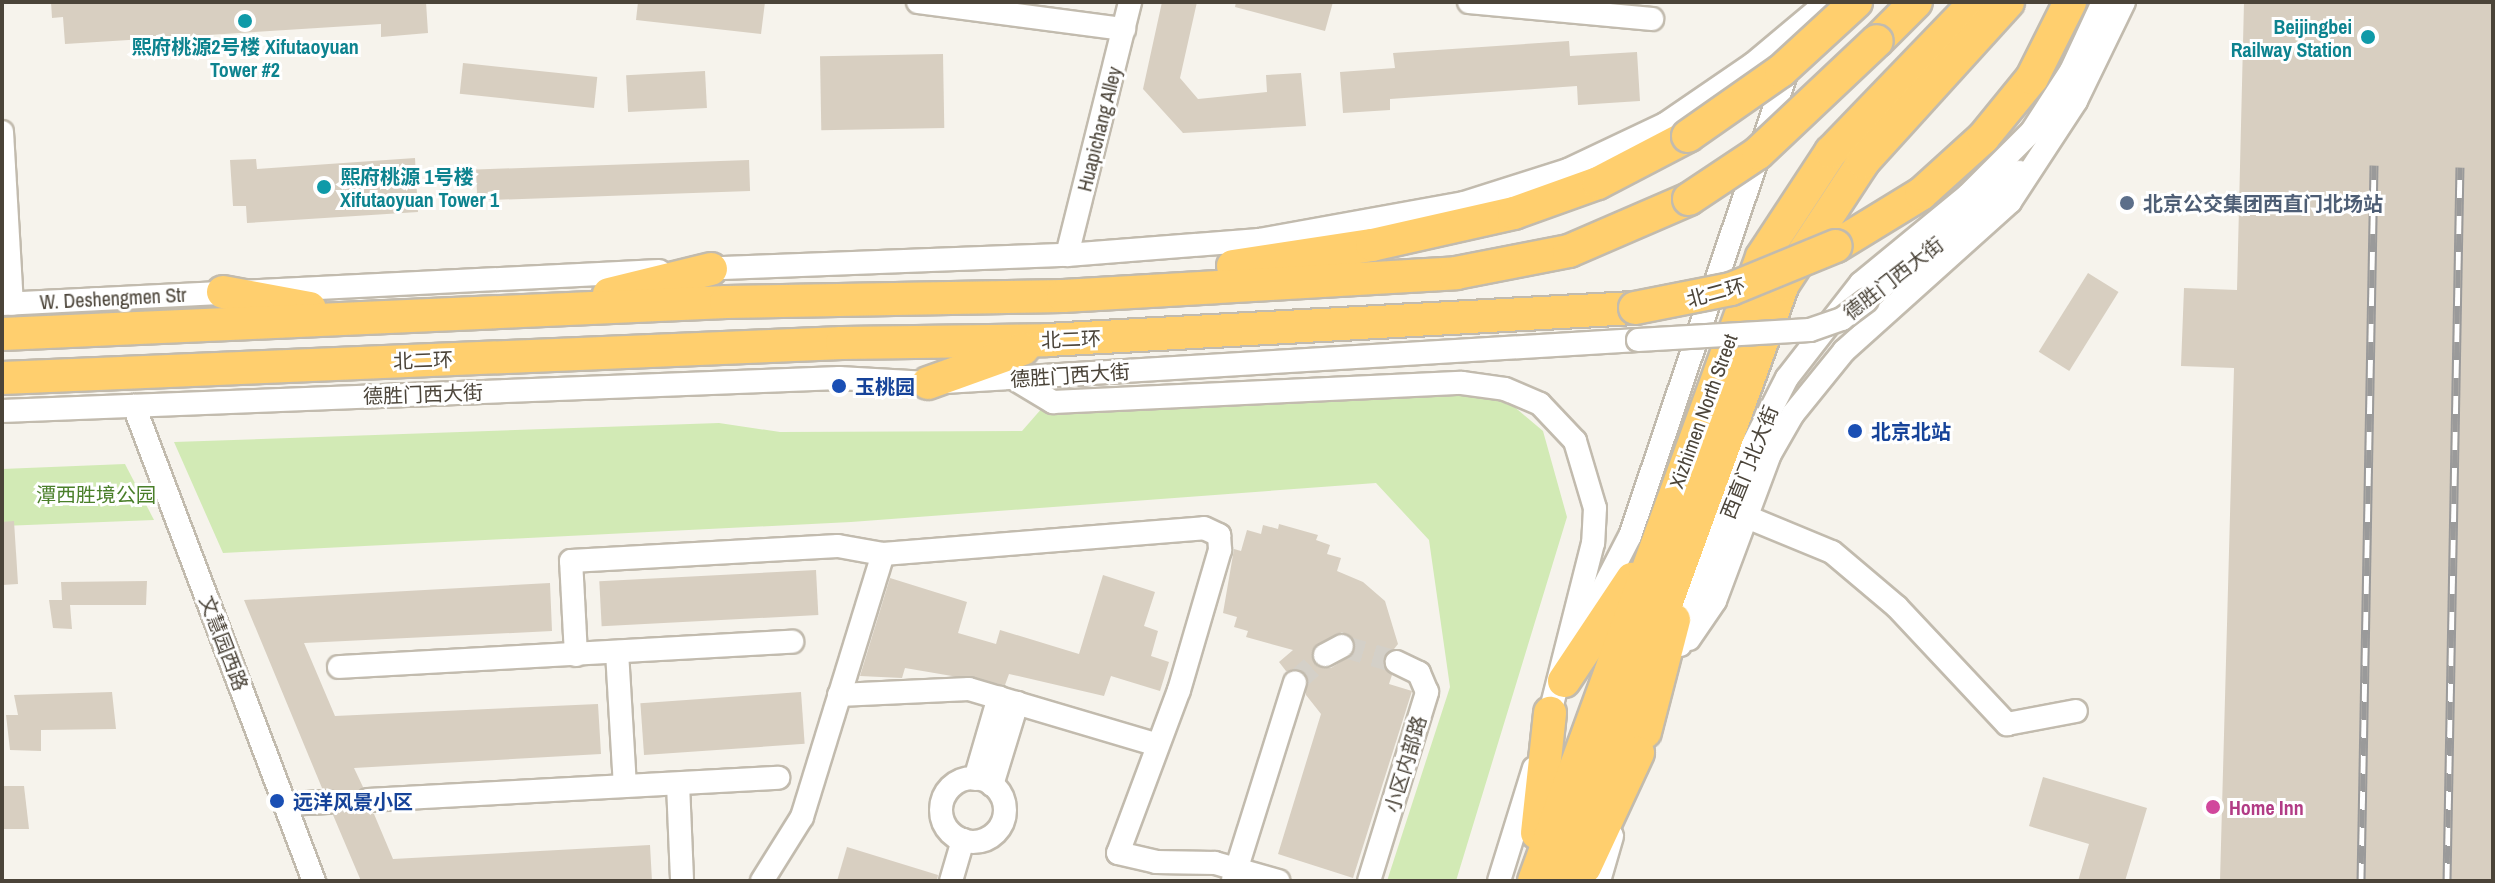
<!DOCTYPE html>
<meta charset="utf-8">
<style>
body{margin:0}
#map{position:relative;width:2495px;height:883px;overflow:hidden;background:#f6f3ec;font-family:"Archivo Narrow","Noto Sans SC",sans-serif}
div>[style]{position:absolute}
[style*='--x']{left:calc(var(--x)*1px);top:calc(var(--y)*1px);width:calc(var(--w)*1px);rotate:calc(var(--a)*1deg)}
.green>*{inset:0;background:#d2eab5}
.building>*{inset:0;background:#d8cfc1;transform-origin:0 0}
.minor-tunnel>*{height:22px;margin-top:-11px;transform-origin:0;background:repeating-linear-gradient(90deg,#d4d0c8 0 22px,transparent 0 33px)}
.roads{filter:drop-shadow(2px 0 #c2bbae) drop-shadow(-2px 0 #c2bbae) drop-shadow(0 2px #c2bbae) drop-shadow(0 -2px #c2bbae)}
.minor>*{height:22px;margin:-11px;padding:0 11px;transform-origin:11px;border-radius:11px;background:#fff}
.minor>.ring{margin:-11px;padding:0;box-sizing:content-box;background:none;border:22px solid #fff;border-radius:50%}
.highway>*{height:32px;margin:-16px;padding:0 16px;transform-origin:16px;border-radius:16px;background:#ffcf6e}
.rail>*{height:9px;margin-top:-4.5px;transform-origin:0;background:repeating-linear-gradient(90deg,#fff 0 18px,#9a9a9a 0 36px);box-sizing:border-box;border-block:2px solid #9a9a9a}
.bridges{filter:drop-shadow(2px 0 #c2bbae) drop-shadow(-2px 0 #c2bbae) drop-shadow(0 2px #c2bbae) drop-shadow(0 -2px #c2bbae)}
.minor-bridge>*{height:22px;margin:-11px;padding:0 11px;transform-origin:11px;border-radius:11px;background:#fff}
.highway-bridge>*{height:32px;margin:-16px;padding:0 16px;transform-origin:16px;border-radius:16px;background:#ffcf6e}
.dots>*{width:22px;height:22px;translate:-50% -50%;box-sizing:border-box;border:4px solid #fff;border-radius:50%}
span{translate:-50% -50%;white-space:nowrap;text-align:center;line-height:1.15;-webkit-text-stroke:6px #fff;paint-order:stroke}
.culture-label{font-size:20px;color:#0d838f;font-weight:700}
.right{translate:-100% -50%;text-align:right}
.left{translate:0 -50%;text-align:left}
.street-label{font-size:20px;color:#4b4439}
.service-label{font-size:20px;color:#4e5e75;font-weight:700}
.transit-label{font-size:20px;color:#164399;font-weight:700}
.park-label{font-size:20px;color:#4a7f2a}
.hotel-label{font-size:20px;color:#b23c85;font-weight:700}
.frame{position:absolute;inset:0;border:4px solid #4b4439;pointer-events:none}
</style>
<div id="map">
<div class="green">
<i style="clip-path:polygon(1467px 391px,1511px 404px,1543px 431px,1567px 517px,1456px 881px,1387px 881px,1450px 687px,1429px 540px,1376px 483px,851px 522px,223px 553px,174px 442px,719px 423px,780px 432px,1022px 431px,1043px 407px)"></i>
<i style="clip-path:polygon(125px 464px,154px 520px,2px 526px,2px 469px)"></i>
</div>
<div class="building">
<i style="clip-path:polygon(51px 2px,426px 2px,428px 33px,381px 37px,381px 24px,65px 44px,63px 17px,52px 18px)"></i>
<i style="clip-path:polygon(638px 2px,765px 2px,761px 34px,636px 20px)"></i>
<i style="clip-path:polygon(1162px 2px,1197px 2px,1180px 78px,1198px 99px,1267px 92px,1266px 75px,1301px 73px,1306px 126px,1183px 133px,1143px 89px)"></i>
<i style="clip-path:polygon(1236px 2px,1333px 2px,1325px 31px,1235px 7px)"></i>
<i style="clip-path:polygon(2244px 2px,2493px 2px,2493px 881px,2220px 881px,2234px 368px,2181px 366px,2184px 288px,2237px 290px)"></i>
<i style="clip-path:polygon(1569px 41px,1570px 56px,1637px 52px,1640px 101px,1578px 105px,1577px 86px,1390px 99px,1390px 110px,1343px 113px,1340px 72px,1395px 68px,1393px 53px)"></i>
<i style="left:943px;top:54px;width:74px;height:123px;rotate:89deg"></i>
<i style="left:463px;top:63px;width:135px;height:31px;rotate:6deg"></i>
<i style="left:705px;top:71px;width:37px;height:79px;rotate:87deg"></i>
<i style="clip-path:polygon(415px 158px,418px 212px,247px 223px,246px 206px,233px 206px,230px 160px,256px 159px,257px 169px)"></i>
<i style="left:749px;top:160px;width:31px;height:273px;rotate:88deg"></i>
<i style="left:2088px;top:273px;width:36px;height:93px;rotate:32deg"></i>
<i style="clip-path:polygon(14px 521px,18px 584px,2px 585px,2px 522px)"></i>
<i style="clip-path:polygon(evenodd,1279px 524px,1318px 535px,1316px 540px,1330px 545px,1327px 554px,1341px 558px,1337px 571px,1363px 582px,1385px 601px,1398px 644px,1382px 664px,1392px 675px,1389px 684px,1412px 691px,1353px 878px,1278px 854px,1321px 714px,1306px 695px,1306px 673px,1286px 671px,1279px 662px,1293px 650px,1246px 637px,1248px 631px,1234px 627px,1237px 617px,1223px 613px,1234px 549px,1241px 551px,1247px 530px,1261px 534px,1263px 525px,1278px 529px,1279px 524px,1342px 632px,1355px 640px,1353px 654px,1331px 668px,1317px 666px,1314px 647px,1342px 632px)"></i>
<i style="left:816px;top:570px;width:45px;height:217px;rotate:87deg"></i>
<i style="clip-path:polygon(1103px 575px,1155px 592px,1144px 626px,1158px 631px,1151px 656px,1169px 662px,1160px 691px,1111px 676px,1104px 696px,1009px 674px,1005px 685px,905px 668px,902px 678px,860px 676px,890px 578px,967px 602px,958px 633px,996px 644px,1000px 630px,1079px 654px)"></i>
<i style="clip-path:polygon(147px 581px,146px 605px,70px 605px,72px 629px,53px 628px,49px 600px,62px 600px,61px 582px)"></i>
<i style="clip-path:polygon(550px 583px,552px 631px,304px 643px,335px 716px,598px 704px,601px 754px,354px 768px,363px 787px,356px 807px,374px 814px,393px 859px,650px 845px,652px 881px,361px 881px,333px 815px,340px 795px,322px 788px,244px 600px)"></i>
<i style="clip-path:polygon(112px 692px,116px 729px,41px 730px,41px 751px,10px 750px,6px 715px,18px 715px,14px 695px)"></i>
<i style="left:801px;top:692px;width:52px;height:161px;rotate:86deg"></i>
<i style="clip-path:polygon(2043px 777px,2147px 808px,2125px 881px,2078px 881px,2089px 844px,2029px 826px)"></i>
<i style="clip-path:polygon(2px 786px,24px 786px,29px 829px,2px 829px)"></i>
<i style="clip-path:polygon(847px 847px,938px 875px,937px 881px,837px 881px)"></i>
</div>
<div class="minor-tunnel">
<i style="--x:1342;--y:646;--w:56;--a:16.5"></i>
<i style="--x:1295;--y:682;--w:40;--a:-42"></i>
<i style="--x:328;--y:802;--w:40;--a:-2.9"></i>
</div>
<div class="roads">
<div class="minor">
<i style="--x:918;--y:2;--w:208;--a:7.5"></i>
<i style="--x:1469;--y:2;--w:184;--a:5.3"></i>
<i style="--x:2;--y:132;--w:172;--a:86.7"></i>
<i style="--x:1067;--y:255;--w:261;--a:-76"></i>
<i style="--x:697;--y:269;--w:370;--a:-2.2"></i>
<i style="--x:1067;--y:255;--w:193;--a:-4.5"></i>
<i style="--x:1259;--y:240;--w:208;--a:-10.2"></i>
<i style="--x:1464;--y:203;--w:109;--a:-17.6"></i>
<i style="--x:1568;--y:170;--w:107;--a:-25.4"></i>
<i style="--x:1665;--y:124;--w:107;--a:-34.3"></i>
<i style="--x:1753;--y:64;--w:97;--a:-40"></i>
<i style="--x:1867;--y:300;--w:199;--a:-40.1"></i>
<i style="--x:2;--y:304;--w:658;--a:-2.88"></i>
<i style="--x:1013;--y:378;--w:47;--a:31"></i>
<i style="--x:1053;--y:402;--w:409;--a:-2.7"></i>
<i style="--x:1462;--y:383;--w:43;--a:7.9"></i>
<i style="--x:1505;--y:389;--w:38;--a:23"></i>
<i style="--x:1540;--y:404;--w:51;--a:46.6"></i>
<i style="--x:1575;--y:441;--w:70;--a:73.4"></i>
<i style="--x:1595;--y:508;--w:35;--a:93"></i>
<i style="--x:1593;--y:543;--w:175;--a:104.2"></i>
<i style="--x:134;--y:406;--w:508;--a:69.25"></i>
<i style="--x:2;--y:411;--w:838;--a:-2.26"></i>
<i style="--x:839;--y:378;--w:89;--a:3.2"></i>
<i style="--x:928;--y:383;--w:711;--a:-3.47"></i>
<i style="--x:1747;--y:517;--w:92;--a:22.4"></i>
<i style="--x:1832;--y:552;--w:85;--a:40.2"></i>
<i style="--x:1897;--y:607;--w:161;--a:46.8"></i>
<i style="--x:2007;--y:724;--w:70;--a:-10.7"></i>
<i style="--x:1578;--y:637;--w:114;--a:-62.8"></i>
<i style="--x:1630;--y:536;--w:500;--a:-71.35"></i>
<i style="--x:1689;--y:639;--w:46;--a:-55.6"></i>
<i style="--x:1715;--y:601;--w:157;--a:-69.5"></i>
<i style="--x:1770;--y:454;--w:46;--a:-60.1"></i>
<i style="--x:1793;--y:414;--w:81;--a:-51"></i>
<i style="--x:1844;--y:351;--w:223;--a:-41.9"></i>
<i style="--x:2010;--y:202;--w:121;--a:-56.8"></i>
<i style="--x:2076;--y:101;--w:110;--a:-64.1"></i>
<i style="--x:1680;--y:645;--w:198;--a:-70.6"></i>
<i style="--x:1746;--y:458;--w:90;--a:-62.9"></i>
<i style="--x:1787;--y:378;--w:120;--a:-52.1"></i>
<i style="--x:1861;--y:283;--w:139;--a:-39.4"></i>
<i style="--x:1968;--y:195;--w:91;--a:-45"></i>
<i style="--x:2032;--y:131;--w:72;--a:-57"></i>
<i style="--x:2071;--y:71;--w:76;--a:-65.1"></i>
<i style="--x:617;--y:652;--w:134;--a:86.6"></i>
<i style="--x:576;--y:655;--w:94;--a:-93"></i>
<i style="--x:571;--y:561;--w:267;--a:-3.2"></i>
<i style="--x:838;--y:546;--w:46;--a:10.1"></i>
<i style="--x:1325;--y:655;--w:19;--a:-28"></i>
<i style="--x:339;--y:667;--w:454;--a:-3.2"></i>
<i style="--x:839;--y:695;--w:130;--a:-2.6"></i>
<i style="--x:969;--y:689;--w:194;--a:16.5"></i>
<i class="ring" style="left:941px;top:778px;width:42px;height:42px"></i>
<i style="--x:975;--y:779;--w:85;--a:-73.7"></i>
<i style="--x:678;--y:784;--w:97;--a:87.6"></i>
<i style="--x:992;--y:785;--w:86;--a:-73"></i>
<i style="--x:368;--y:800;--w:411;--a:-3.1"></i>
<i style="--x:285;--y:804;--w:43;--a:-2.7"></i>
<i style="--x:1233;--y:880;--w:207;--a:-72.6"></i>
<i style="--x:762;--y:881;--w:75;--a:-58"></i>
<i style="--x:802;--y:817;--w:275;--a:-72.9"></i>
<i style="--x:883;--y:554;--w:322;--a:-4.6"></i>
<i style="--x:1204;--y:528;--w:17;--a:25"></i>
<i style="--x:1219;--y:535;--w:15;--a:86"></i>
<i style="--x:1220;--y:550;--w:146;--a:106.3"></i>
<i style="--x:1179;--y:690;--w:174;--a:110.5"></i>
<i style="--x:1118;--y:853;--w:39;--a:13"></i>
<i style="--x:1156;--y:862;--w:59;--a:1"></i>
<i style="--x:1215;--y:863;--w:66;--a:15.9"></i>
<i style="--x:951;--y:881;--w:43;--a:-73.7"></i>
<i style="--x:1369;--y:881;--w:198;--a:-72.9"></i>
<i style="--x:1427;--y:692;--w:21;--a:-113"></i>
<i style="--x:1419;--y:673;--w:25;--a:-154"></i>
<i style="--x:1499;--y:881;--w:118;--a:-72.8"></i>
<i style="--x:1599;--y:881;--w:47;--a:-73.9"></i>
</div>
<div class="highway">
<i style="--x:1877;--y:41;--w:55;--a:-45"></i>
<i style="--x:1836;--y:246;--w:100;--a:-31.5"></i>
<i style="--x:1921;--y:194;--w:84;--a:-42.1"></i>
<i style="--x:1983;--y:138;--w:77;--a:-50.8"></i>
<i style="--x:2032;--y:78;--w:85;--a:-63.4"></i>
<i style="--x:1233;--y:266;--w:141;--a:-8.6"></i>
<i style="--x:1372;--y:245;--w:146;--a:-12.7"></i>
<i style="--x:1514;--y:213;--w:89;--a:-19.7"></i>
<i style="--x:1598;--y:183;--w:102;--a:-27.6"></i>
<i style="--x:223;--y:292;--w:88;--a:10.4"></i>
<i style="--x:609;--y:294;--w:105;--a:-13.8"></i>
<i style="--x:2;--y:334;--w:725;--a:-2.53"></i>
<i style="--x:726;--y:302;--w:337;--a:-1"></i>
<i style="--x:1063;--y:296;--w:394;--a:-3.3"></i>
<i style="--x:1456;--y:273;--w:115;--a:-11"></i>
<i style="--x:1569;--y:251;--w:131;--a:-23.4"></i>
<i style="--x:2;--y:378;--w:841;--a:-2.39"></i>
<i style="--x:842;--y:343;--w:205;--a:-0.8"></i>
<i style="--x:1047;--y:340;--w:589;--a:-3.12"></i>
<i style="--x:928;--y:383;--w:101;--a:-19.7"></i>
<i style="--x:1564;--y:681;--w:123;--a:-56.3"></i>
<i style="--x:1645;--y:732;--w:116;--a:-75.5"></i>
<i style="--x:1537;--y:833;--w:121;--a:-83.8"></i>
<i style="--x:1585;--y:867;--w:126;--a:-65.1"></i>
<i style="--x:1534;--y:881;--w:664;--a:-69.93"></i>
<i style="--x:1762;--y:257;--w:126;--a:-56.7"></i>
<i style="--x:1831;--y:152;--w:209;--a:-46"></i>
<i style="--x:1565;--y:881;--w:636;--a:-69.94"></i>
<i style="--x:1783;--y:284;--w:146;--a:-56.7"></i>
<i style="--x:1863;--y:162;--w:216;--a:-47.8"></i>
</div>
</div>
<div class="rail">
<i style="--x:2361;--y:881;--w:716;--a:-88.96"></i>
<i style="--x:2447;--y:881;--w:714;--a:-88.96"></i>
</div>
<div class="bridges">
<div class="minor-bridge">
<i style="--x:1638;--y:340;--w:172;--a:-3.3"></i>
<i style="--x:1810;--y:330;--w:34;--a:-19"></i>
<i style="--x:1842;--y:319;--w:31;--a:-37"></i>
</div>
<div class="highway-bridge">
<i style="--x:1688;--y:136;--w:113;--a:-35"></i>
<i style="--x:1781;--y:71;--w:102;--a:-42.6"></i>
<i style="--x:1689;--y:199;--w:83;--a:-33.7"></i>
<i style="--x:1758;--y:153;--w:163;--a:-43.3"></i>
<i style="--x:1635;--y:308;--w:98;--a:-11.2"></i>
<i style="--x:1731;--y:289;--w:113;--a:-22.3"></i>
</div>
</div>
<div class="dots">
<i style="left:245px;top:21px;background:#0f9aa8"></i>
<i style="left:2368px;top:37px;background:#0f9aa8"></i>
<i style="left:324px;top:187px;background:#0f9aa8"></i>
<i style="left:2127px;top:203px;background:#5c6f8a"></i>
<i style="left:839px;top:386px;background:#1a4fb4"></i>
<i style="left:1855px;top:431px;background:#1a4fb4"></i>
<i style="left:277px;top:801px;background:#1a4fb4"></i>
<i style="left:2213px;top:807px;background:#d1479c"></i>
</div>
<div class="culture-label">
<span class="right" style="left:2352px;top:38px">Beijingbei<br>Railway Station</span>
<span style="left:245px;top:58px">熙府桃源2号楼 Xifutaoyuan<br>Tower #2</span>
<span class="left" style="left:340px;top:188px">熙府桃源 1号楼<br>Xifutaoyuan Tower 1</span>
</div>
<div class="street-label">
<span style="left:1099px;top:129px;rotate:-76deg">Huapichang Alley</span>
<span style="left:1893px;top:278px;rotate:-38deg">德胜门西大街</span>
<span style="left:1716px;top:292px;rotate:-15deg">北二环</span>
<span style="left:113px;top:298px;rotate:-3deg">W. Deshengmen Str</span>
<span style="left:1071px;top:339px;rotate:-2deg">北二环</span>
<span style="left:423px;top:360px;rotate:-2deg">北二环</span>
<span style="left:1070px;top:375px;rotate:-4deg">德胜门西大街</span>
<span style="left:423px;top:394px;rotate:-2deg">德胜门西大街</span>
<span style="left:1703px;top:411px;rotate:-70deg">Xizhimen North Street</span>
<span style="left:1749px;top:462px;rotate:-68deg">西直门北大街</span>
<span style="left:224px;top:643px;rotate:69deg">文慧园西路</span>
<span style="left:1405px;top:764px;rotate:-73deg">小区内部路</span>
</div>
<div class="service-label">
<span class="left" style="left:2143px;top:203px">北京公交集团西直门北场站</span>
</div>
<div class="transit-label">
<span class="left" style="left:855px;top:386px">玉桃园</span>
<span class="left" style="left:1871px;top:431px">北京北站</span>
<span class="left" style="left:293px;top:801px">远洋风景小区</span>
</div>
<div class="park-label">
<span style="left:96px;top:494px">潭西胜境公园</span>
</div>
<div class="hotel-label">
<span class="left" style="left:2229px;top:807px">Home Inn</span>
</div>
<div class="frame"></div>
</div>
